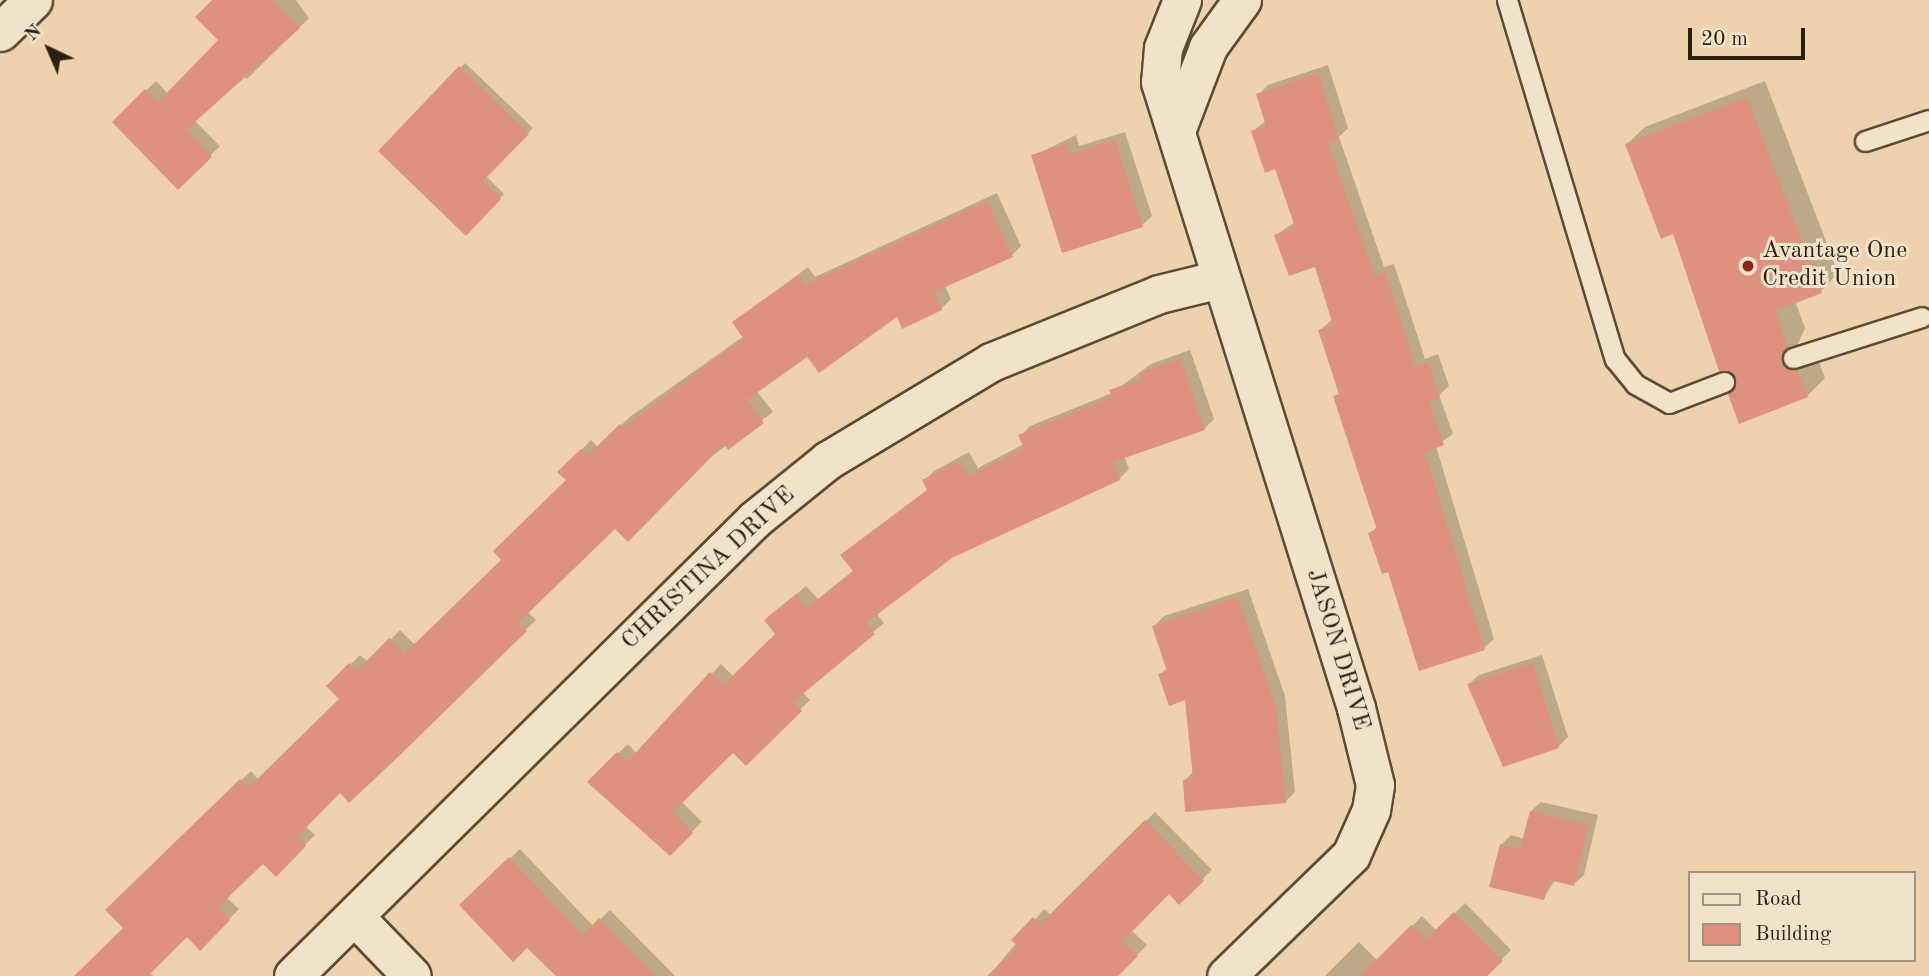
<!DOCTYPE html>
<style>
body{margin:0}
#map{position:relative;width:1929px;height:976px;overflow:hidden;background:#edd2ad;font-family:"Old Standard TT",serif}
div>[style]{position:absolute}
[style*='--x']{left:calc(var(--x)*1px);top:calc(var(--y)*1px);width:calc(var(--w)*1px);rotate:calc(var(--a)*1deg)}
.shadow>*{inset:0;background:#0003}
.building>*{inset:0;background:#df917f}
.roads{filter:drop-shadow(2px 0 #5c4c36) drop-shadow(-2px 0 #5c4c36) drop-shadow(0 2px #5c4c36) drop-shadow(0 -2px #5c4c36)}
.lane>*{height:19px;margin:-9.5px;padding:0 9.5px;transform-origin:9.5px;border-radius:9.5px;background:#f3e2ca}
.street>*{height:37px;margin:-18.5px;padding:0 18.5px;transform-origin:18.5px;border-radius:18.5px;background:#f3e2ca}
.dots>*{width:19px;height:19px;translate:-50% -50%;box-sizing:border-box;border:4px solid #f3e2ca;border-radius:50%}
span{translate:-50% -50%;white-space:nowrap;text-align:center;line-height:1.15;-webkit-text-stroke:6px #f3e2ca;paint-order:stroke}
.poi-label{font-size:24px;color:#2b1f0e}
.left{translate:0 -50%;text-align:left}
.street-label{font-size:24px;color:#2b1f0e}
.legend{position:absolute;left:1688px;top:871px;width:228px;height:91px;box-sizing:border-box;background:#f3e2ca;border:2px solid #a3947f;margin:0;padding:9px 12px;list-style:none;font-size:21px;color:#2b1f0e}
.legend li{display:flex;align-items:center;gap:14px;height:35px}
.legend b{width:35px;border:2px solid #a3947f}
.north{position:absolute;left:14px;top:14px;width:70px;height:70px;-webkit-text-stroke:5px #f3e2ca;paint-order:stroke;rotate:316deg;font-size:19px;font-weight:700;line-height:28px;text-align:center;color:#2b1f0e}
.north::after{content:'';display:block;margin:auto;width:24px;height:32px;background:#2b1f0e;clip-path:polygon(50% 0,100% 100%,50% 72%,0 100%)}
.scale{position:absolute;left:1688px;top:28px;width:117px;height:32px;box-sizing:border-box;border:4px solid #2b1f0e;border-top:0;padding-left:9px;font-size:21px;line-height:24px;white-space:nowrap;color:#2b1f0e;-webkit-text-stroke:5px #f3e2ca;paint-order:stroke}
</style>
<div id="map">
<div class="shadow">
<i style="clip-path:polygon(214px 0,296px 0,309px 18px,247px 79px,240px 73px,194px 120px,220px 146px,178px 187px,114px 122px,156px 81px,168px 94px,220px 40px)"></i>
<i style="clip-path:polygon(465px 63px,533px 128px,486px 176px,504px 194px,466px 234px,380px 151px)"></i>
<i style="clip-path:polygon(1328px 65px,1348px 128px,1339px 137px,1384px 267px,1394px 264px,1425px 359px,1438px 354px,1449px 386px,1439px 395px,1453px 434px,1436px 446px,1494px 639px,1484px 648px,1389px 570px,1370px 533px,1378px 526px,1320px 330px,1333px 319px,1316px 265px,1276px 235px,1295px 222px,1276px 167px,1253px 131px,1267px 120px,1258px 95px,1268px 85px)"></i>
<i style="clip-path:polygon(1765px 81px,1838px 273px,1821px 291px,1795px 301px,1805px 328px,1798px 344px,1815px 352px,1825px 378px,1807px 396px,1737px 376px,1674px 232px,1627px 144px,1645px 127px)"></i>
<i style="clip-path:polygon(1125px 132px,1152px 216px,1142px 225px,1033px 156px,1076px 135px,1079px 146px)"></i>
<i style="clip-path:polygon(997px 193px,1021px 246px,1012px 255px,945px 286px,951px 299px,941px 309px,898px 315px,807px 354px,756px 390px,773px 412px,615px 526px,528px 612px,536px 620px,397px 756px,340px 791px,305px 826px,315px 835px,276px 874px,263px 861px,226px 897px,239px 909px,200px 948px,187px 935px,149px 972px,153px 976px,77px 976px,126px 928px,108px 910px,251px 771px,259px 780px,341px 699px,329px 686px,360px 655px,368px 662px,400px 630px,415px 645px,504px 559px,568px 480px,560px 472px,591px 440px,598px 447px,631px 416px,744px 336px,735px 322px,808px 267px,815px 277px)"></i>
<i style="clip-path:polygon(1190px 350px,1214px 419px,1204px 429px,1124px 456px,1129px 469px,1119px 479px,951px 557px,876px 613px,884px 623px,802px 692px,810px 700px,746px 763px,733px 751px,681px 801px,702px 822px,670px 853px,589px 781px,628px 744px,637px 754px,721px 664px,734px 677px,777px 634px,776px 611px,806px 586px,818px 599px,854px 570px,843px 555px,929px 489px,924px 481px,934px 471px,969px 452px,978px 468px,1024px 444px,1021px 436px,1030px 426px,1112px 393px,1151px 364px)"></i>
<i style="clip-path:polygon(1248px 589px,1285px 696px,1295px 792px,1286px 801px,1185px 780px,1194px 771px,1186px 698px,1160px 675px,1168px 667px,1154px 626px,1164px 616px)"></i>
<i style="clip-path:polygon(1542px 655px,1568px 737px,1558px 747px,1469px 684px,1479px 675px)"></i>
<i style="clip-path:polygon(1541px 802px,1598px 815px,1584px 875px,1574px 884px,1555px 880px,1544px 898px,1501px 845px,1511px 835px,1525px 839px,1531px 811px)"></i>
<i style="clip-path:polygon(1155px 812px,1212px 870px,1179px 902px,1169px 892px,1131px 930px,1147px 945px,1137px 955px,1114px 976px,989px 976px,1044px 909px,1051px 915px)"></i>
<i style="clip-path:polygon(520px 849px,593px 926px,610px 910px,675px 976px,558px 976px,527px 945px,461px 905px)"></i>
<i style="clip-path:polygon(1465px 903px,1511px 950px,1485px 976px,1325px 976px,1359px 942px,1378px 961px,1422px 916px,1437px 931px)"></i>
</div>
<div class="building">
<i style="clip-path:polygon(212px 0,272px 0,300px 28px,186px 130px,212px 157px,178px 190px,112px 122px,145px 89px,158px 102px,218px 40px,195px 17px)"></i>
<i style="clip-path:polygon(459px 66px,529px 134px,483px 181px,501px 199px,466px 236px,378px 151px)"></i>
<i style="clip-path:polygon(1318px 73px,1339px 139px,1328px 143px,1375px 276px,1385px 272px,1416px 367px,1428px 363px,1440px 397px,1429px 401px,1444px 445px,1425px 452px,1485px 650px,1419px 671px,1388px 572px,1382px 574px,1368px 533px,1377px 530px,1333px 396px,1339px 394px,1318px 330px,1333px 325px,1315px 267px,1289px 276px,1274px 235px,1295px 227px,1275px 169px,1265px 173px,1251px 131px,1266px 126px,1256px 94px)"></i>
<i style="clip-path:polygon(1747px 97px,1822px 293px,1775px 311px,1788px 347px,1782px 362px,1797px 370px,1808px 397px,1739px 424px,1728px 394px,1735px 377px,1719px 371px,1673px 234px,1661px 239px,1625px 144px)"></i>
<i style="clip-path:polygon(1115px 140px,1143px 227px,1062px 253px,1031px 155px,1066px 144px,1070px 154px)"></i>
<i style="clip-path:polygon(987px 201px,1013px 257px,934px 292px,942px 310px,902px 329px,897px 317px,819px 373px,807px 357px,747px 400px,764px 423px,728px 450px,724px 444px,628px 542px,615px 529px,519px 622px,527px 631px,398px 757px,349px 803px,340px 793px,297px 837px,306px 846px,276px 877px,263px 864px,218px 907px,230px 920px,200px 951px,187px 937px,148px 976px,74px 976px,123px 928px,105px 910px,240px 779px,248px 788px,339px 699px,326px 686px,349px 663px,357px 671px,389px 638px,404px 654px,501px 560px,493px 551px,566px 480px,557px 472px,581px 449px,588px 455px,620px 424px,624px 427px,743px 338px,732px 322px,798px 275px,805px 285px)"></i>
<i style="clip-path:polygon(1181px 358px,1205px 430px,1113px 462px,1120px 480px,952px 558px,866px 623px,875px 634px,793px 702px,802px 711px,746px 766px,733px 753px,673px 812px,693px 833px,670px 856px,587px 782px,617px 752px,627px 762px,710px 672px,723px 685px,775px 634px,764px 620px,796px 594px,807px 608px,853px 571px,840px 555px,927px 490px,922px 480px,959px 461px,968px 477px,1024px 448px,1018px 435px,1112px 397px,1109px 390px,1141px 379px,1139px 373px)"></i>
<i style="clip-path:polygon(1238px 597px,1276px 707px,1286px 803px,1185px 812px,1183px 780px,1193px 778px,1185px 700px,1169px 706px,1158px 674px,1167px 671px,1152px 626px)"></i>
<i style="clip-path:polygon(1533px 663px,1559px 748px,1503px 767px,1467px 684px)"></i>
<i style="clip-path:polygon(1530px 811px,1589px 825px,1574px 886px,1549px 880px,1544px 900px,1489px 887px,1500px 844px,1520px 849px)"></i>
<i style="clip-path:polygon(1145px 820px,1204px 881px,1179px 905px,1169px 894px,1123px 941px,1138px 956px,1118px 976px,987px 976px,1018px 946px,1011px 940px,1033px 917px,1040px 924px)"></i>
<i style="clip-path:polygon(509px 857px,583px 935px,599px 918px,656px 976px,556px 976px,527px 948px,513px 962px,459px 905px)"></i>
<i style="clip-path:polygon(1454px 912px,1503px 961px,1487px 976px,1360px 976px,1411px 925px,1426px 939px)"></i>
</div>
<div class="roads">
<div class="lane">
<i style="--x:1507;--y:0;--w:375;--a:73.3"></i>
<i style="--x:1615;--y:359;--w:32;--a:51"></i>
<i style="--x:1635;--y:384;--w:39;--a:29"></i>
<i style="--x:1669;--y:403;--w:59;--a:-20.9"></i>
<i style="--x:1865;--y:141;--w:67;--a:-18.2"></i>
<i style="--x:1793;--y:358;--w:135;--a:-17.6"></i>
</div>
<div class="street">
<i style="--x:1182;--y:0;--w:52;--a:111.6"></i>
<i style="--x:1163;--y:48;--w:34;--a:95"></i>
<i style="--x:1160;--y:82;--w:656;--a:72.61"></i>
<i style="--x:1356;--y:708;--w:79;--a:76.1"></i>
<i style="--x:1375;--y:785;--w:25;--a:99"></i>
<i style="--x:1371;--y:810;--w:49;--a:114"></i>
<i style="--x:1351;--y:855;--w:174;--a:135.9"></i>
<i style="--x:0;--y:32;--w:46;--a:-44.1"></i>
<i style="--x:1176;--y:131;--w:90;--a:-69.1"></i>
<i style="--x:1208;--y:47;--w:58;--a:-54.1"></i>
<i style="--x:354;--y:916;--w:83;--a:46"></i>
<i style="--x:293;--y:976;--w:650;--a:-44.69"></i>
<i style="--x:755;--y:519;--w:94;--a:-38.9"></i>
<i style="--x:828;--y:460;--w:190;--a:-31"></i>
<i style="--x:991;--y:362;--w:181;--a:-22"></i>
<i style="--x:1159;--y:294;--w:63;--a:-13.8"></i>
</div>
</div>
<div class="dots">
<i style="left:1748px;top:266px;background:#8f2418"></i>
</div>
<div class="poi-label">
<span class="left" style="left:1762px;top:266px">Avantage One<br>Credit Union</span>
</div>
<div class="street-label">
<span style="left:709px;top:569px;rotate:-43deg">CHRISTINA DRIVE</span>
<span style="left:1337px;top:650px;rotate:73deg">JASON DRIVE</span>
</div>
<ul class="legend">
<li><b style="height:9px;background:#f3e2ca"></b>Road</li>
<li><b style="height:19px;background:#df917f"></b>Building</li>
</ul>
<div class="north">N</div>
<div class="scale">20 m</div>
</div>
